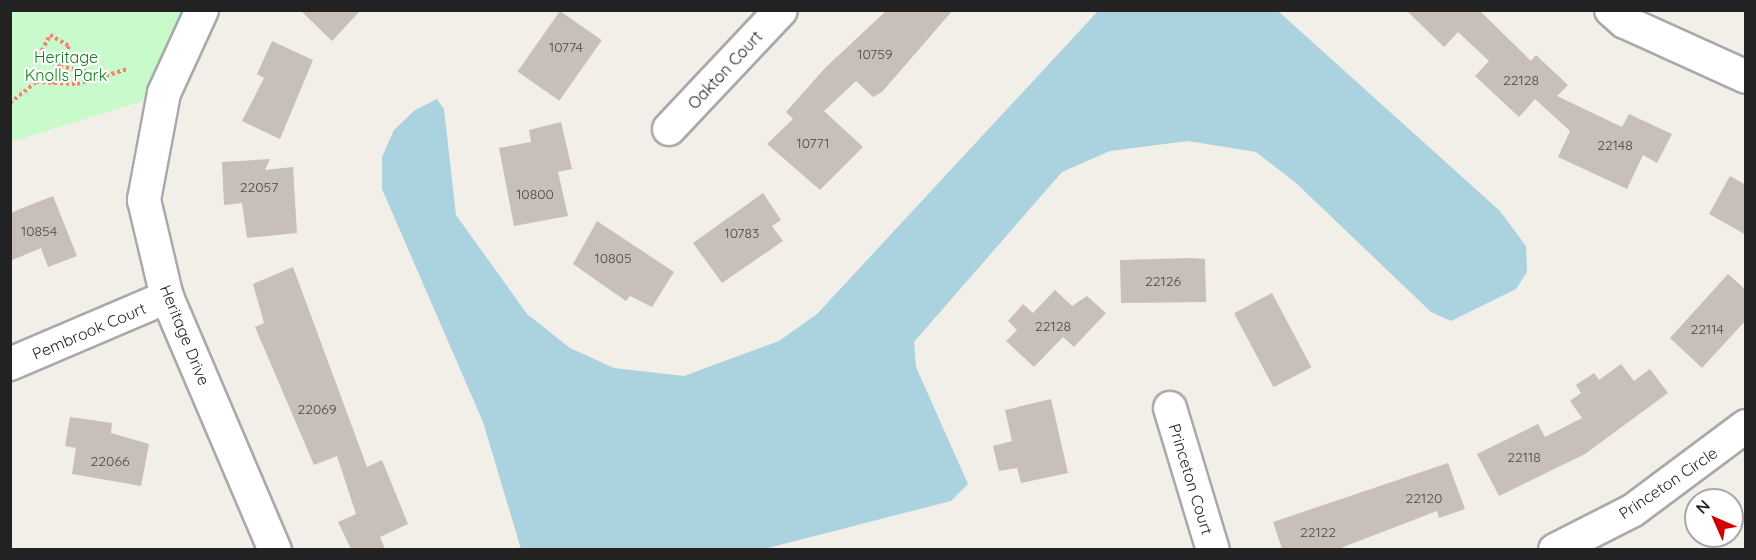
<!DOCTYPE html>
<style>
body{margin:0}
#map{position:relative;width:1756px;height:560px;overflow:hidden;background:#f2efe9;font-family:Quicksand,sans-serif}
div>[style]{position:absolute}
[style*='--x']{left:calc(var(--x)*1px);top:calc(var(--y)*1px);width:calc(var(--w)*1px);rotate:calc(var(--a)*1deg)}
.park>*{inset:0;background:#c8facc}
.water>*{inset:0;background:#aad3df}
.building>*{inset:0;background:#c7bfb8;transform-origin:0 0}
.path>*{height:4px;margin-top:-2px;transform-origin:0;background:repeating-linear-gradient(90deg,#fa8072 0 3px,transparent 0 6px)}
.roads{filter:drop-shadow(2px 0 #a9a9a9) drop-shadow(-2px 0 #a9a9a9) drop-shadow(0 2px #a9a9a9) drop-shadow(0 -2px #a9a9a9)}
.street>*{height:32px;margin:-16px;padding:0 16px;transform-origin:16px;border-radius:16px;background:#fff}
span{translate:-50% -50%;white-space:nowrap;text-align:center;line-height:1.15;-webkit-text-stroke:4.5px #fff;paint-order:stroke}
.number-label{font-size:14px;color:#4b4948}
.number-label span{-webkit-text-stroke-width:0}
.park-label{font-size:16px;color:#0c8416}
.street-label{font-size:16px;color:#222}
.frame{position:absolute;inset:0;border:12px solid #222;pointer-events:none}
.north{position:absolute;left:1684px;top:488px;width:60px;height:60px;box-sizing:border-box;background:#fff;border:2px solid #a7a7a7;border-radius:50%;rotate:315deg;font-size:16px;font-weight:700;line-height:24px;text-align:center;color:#222}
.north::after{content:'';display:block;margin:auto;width:21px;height:27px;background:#d40000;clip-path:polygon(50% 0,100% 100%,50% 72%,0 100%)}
</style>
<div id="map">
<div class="park">
<i style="clip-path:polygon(11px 11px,194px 11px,153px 98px,11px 142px)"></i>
</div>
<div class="water">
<i style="clip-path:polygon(1099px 10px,1278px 11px,1500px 211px,1526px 246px,1527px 272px,1516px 289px,1451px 321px,1431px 312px,1296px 183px,1256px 152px,1188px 141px,1110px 151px,1062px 172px,914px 342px,916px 367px,968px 484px,951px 501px,764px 549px,521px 549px,483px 422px,382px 189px,382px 157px,394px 130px,415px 110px,437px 99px,444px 109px,456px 215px,527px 314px,570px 348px,614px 368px,684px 376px,779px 341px,817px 314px)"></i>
</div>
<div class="building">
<i style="clip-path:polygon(300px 10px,361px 10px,332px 41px)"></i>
<i style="clip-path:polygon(887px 10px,953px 10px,882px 92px,873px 97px,856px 81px,824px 111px,863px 147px,820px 190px,767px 144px,793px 119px,786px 112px,825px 68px)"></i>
<i style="clip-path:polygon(1406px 10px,1479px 10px,1531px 61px,1536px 55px,1568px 85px,1557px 96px,1622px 127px,1629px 114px,1672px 134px,1657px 163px,1643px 155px,1627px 189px,1558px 157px,1570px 131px,1535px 99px,1519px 117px,1475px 76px,1489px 61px,1458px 32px,1444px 47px)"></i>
<i style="left:560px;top:11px;width:51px;height:74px;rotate:35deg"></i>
<i style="clip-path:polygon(272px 41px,313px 60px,280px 139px,242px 121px,264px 78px,257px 74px)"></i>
<i style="clip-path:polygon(561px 122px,572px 169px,558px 172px,568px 216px,514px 226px,499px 148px,531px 142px,529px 130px)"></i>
<i style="clip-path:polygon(270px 159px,265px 170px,293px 167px,297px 233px,247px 238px,242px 203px,224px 205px,222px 162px)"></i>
<i style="clip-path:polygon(1730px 176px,1746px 185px,1746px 235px,1709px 214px)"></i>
<i style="clip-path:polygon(763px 193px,781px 220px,772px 226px,783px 241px,722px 283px,693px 243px)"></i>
<i style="clip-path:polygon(53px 196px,77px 256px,48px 267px,41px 248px,10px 261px,10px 213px)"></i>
<i style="clip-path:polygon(597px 221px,674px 272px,652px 307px,630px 296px,626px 301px,573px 264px)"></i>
<i style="clip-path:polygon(1191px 258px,1205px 259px,1206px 302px,1121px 303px,1120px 260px)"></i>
<i style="clip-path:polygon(293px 267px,367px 467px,382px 460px,408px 524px,380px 537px,385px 549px,351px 549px,338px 522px,356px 514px,337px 456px,314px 465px,255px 327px,264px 323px,253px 284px)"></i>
<i style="clip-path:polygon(1728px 274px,1746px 290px,1746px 320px,1702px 368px,1670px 338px)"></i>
<i style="clip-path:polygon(1055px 290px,1072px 306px,1087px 296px,1106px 313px,1074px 347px,1063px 337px,1034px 367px,1006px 341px,1017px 330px,1008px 321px,1023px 304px,1033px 313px)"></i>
<i style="left:1272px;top:293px;width:84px;height:43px;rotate:62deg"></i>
<i style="clip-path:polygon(1621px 364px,1634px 381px,1650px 369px,1668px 393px,1585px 454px,1499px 496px,1477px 454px,1538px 424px,1545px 437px,1582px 418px,1570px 401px,1581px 393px,1576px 385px,1594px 373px,1599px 380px)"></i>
<i style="clip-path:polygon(1051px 399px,1068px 473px,1021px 483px,1017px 468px,999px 471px,993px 446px,1012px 441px,1005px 410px)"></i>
<i style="clip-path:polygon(70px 417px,112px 423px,111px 433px,149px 444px,141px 486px,72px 474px,76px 448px,65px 446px)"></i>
<i style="clip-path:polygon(1448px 463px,1465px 509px,1439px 518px,1437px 511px,1338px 549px,1282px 549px,1273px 522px)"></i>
</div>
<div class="path">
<i style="--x:52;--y:84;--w:20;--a:-66"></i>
<i style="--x:60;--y:66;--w:23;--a:-155"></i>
<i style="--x:39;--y:56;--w:24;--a:-62"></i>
<i style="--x:50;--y:35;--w:22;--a:30"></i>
<i style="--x:69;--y:46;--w:22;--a:114"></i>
<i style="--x:60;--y:66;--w:42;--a:12.4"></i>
<i style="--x:10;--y:103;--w:33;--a:-39"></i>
<i style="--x:36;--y:82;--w:41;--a:2.8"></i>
<i style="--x:77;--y:84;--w:53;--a:-16.4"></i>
</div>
<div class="roads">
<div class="street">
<i style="--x:202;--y:10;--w:91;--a:114.6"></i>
<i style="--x:164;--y:93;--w:109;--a:100.6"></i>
<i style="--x:144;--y:200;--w:100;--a:76.7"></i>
<i style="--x:167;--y:297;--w:275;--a:66.9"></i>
<i style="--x:1611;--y:10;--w:18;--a:41"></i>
<i style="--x:1625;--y:22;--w:133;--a:24.4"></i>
<i style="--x:669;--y:129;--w:163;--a:-46.7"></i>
<i style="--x:10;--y:364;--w:171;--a:-23.1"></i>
<i style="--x:1170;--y:408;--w:148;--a:73.2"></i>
<i style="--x:1555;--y:550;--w:86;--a:-26.9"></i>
<i style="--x:1632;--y:511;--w:142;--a:-36.7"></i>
</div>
</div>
<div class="number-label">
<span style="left:566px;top:47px">10774</span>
<span style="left:875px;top:54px">10759</span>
<span style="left:1521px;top:80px">22128</span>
<span style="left:813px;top:143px">10771</span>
<span style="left:1615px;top:145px">22148</span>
<span style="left:259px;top:187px">22057</span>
<span style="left:535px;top:194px">10800</span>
<span style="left:39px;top:231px">10854</span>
<span style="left:742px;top:233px">10783</span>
<span style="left:613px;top:258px">10805</span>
<span style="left:1163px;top:281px">22126</span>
<span style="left:1053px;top:326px">22128</span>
<span style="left:1707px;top:329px">22114</span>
<span style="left:317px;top:409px">22069</span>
<span style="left:1524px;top:457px">22118</span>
<span style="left:110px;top:461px">22066</span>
<span style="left:1424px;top:498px">22120</span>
<span style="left:1318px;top:532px">22122</span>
</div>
<div class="park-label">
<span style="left:66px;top:66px">Heritage<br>Knolls Park</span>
</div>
<div class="street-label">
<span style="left:725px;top:70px;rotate:-47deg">Oakton Court</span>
<span style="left:89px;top:331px;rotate:-23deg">Pembrook Court</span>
<span style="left:185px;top:335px;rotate:68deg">Heritage Drive</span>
<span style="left:1191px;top:479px;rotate:73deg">Princeton Court</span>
<span style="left:1668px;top:483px;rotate:-34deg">Princeton Circle</span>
</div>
<div class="frame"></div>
<div class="north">N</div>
</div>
